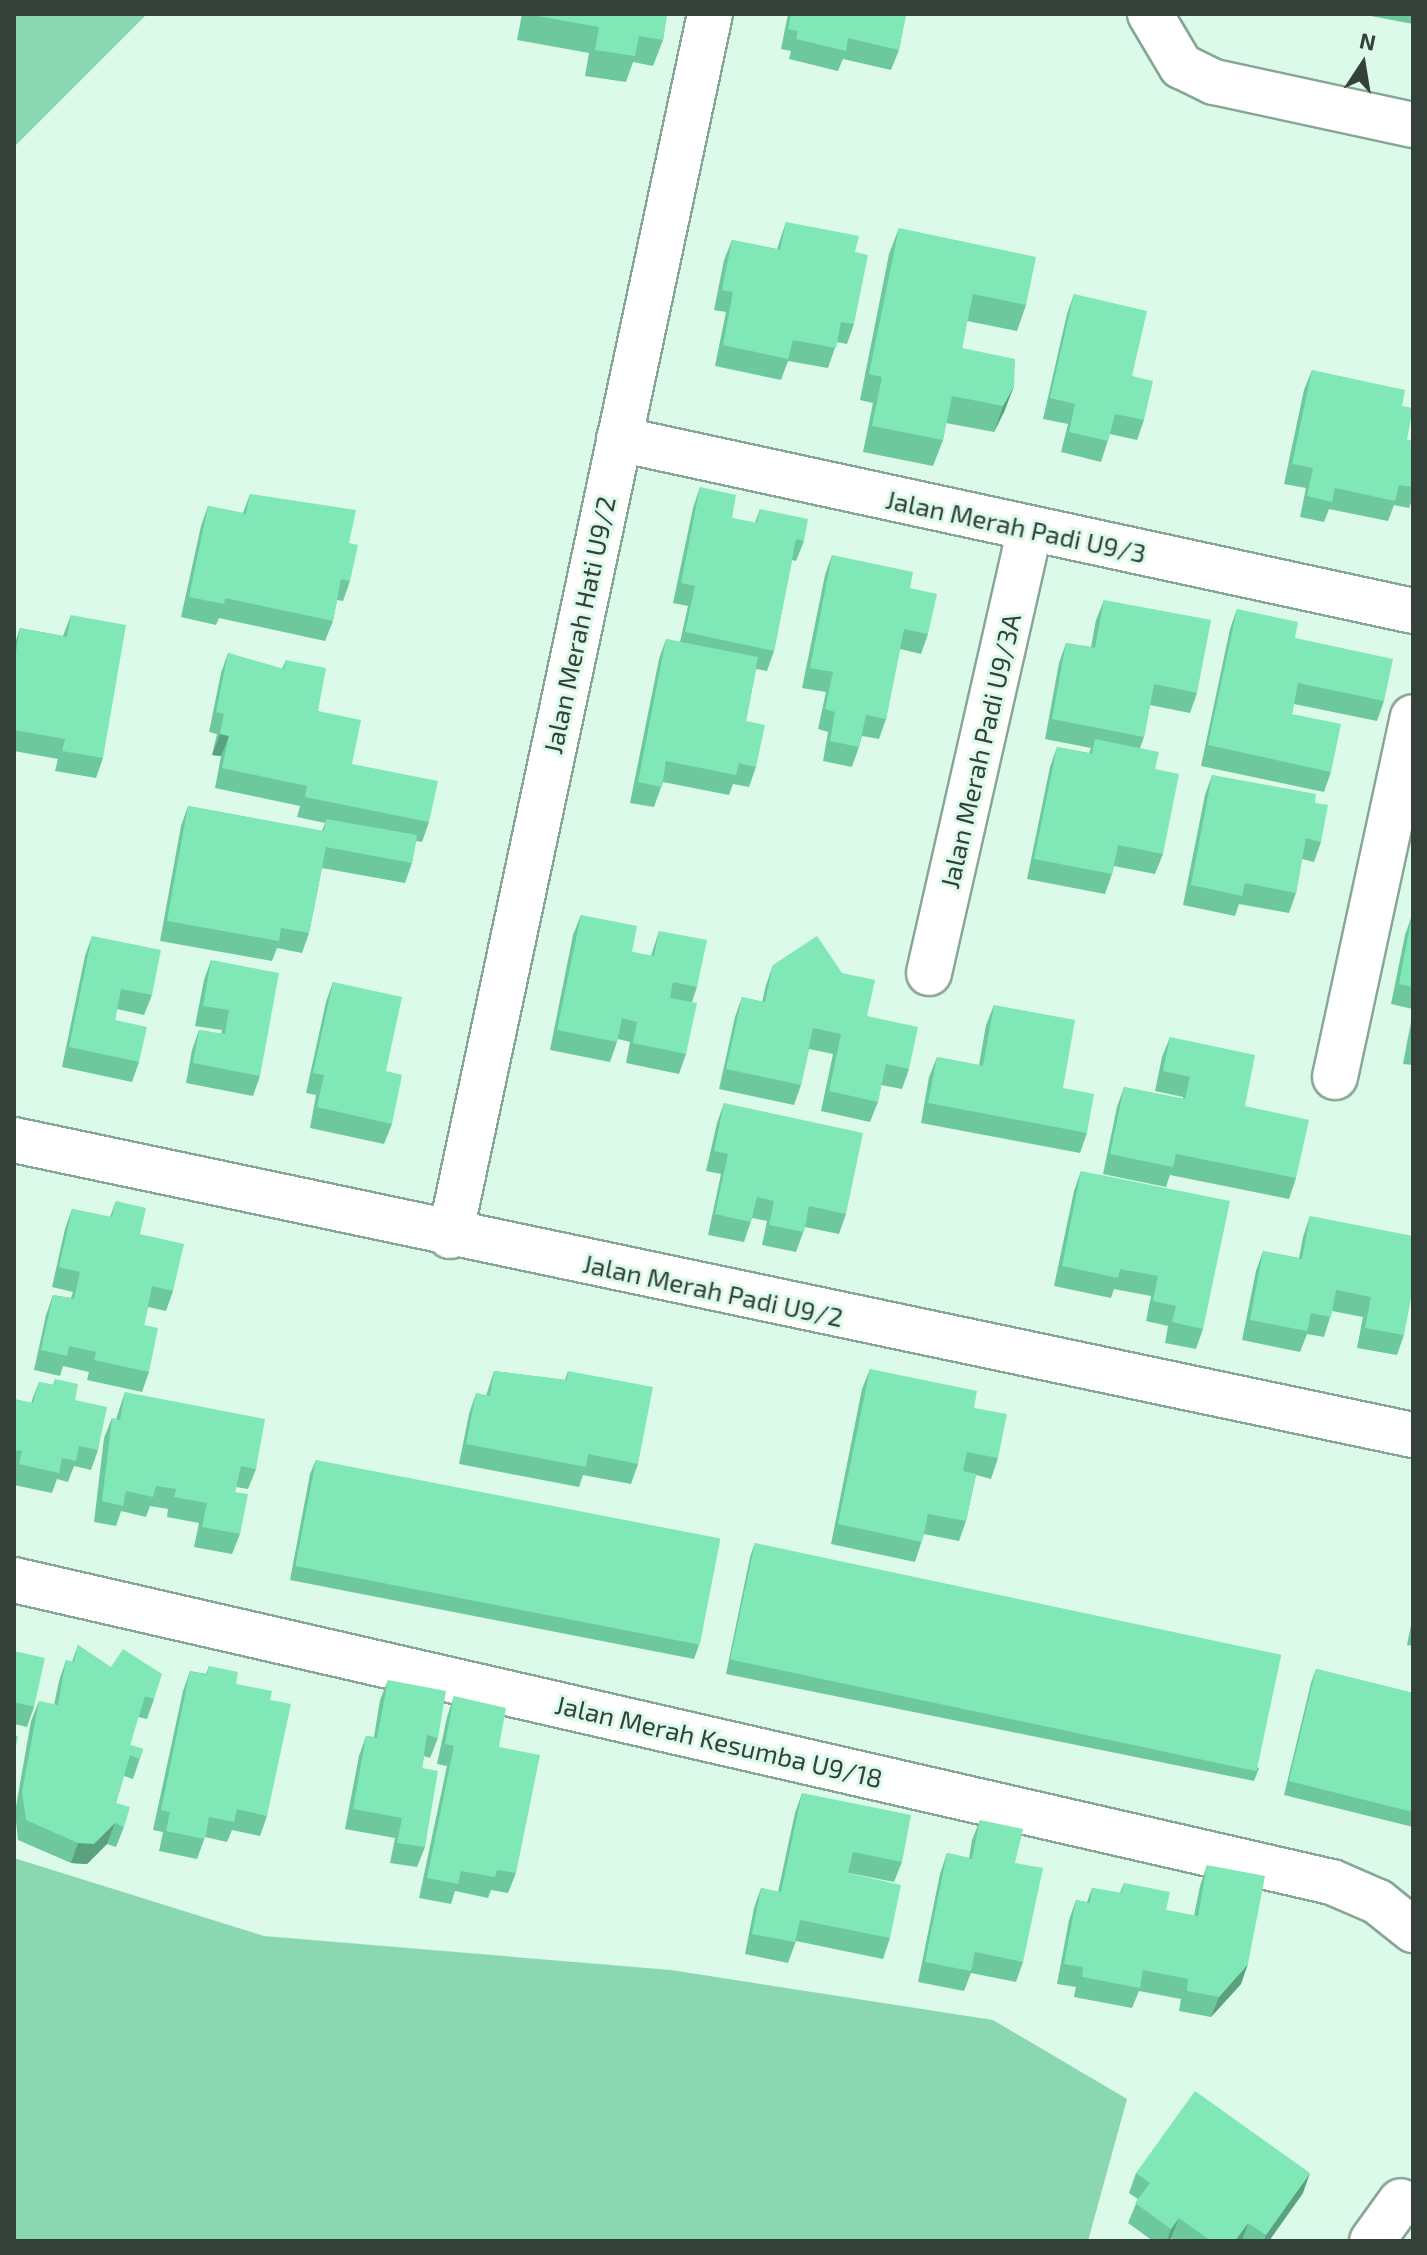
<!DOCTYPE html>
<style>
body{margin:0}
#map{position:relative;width:1427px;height:2255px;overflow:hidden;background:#dbfae9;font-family:"Exo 2",sans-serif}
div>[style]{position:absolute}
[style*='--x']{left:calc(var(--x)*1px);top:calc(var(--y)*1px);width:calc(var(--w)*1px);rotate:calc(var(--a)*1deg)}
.green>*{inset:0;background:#8ad8b1}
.roads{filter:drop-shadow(2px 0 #88a696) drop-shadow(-2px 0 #88a696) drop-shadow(0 2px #88a696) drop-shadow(0 -2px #88a696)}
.minor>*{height:44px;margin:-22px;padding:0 22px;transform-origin:22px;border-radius:22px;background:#fff}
.wall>*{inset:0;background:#6ec89d}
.shaded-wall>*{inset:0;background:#5aa27f}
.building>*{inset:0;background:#80e8b6;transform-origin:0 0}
span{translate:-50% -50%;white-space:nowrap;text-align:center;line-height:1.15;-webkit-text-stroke:6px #dbfae9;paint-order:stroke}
.street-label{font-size:26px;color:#34403a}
.frame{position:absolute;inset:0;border:16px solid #34403a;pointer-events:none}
.north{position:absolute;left:1323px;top:24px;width:80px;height:80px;-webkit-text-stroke:6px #dbfae9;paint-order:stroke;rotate:12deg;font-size:22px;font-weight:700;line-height:32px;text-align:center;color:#34403a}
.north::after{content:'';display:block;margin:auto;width:28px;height:36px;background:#34403a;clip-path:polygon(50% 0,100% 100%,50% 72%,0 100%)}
</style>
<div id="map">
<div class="green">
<i style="clip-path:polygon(14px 14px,147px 14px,14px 147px)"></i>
<i style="clip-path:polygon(14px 1858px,264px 1936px,671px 1970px,993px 2020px,1127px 2099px,1088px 2241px,14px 2241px)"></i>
</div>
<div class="roads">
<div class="minor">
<i style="--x:1150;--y:14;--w:61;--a:59.2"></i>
<i style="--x:1181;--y:66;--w:37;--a:26"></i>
<i style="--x:1214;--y:82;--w:204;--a:12.2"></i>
<i style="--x:619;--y:439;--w:812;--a:12.22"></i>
<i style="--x:929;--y:973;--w:455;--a:-77.2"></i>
<i style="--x:1335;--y:1077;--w:368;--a:-77.8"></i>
<i style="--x:14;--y:1140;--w:1430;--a:11.91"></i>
<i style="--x:450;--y:1236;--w:1249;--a:-77.99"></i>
<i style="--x:14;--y:1580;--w:1352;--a:12.91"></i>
<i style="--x:1332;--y:1882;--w:50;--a:23.5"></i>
<i style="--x:1378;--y:1902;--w:45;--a:38.7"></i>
<i style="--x:1372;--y:2241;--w:49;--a:-54.1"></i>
</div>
</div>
<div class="wall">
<i style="clip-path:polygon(522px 14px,667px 14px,663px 40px,653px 66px,633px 62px,626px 82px,585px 76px,589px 53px,517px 40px)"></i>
<i style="clip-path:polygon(788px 14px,906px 14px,899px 50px,891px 70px,843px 59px,838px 71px,789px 59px,791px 51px,781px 49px)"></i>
<i style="clip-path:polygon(1360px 14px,1413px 14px,1413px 24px)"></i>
<i style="clip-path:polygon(786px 222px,855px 252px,854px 324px,847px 344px,837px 342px,828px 368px,788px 361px,781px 380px,715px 366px,726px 312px,714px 310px,724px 260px,732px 240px,777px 249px)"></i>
<i style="clip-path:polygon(899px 228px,1026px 305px,1017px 331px,967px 321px,962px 348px,1014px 386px,1004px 412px,994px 432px,946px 423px,943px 440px,933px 466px,863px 452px,873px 403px,860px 400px,889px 254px)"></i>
<i style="clip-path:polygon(1074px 294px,1132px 376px,1144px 420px,1137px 440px,1110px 434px,1101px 462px,1061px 452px,1068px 424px,1043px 419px,1067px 314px)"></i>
<i style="clip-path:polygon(1312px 370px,1402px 406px,1407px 440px,1413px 441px,1413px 497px,1409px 508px,1394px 505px,1388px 521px,1329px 509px,1324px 522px,1300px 517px,1306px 488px,1284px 484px,1304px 390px)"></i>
<i style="clip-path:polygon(700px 487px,732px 518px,755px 523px,760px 509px,804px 541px,796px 561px,792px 560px,774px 651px,767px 671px,756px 669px,746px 721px,756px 767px,749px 787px,733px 784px,729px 795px,663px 782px,654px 807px,630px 803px,659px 659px,666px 639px,680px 642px,688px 606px,673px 603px,693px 508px)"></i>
<i style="clip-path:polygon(250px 494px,349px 543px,350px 581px,343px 601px,337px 600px,333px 621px,325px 641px,219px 618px,216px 625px,181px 617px,201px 526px,208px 506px,243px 513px)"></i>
<i style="clip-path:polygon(832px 555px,910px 588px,928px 634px,921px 654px,900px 649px,886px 719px,879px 739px,862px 736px,859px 747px,852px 767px,823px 761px,828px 732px,818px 729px,826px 692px,802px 688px,825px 575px)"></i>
<i style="clip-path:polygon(1104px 600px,1197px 693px,1190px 713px,1150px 705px,1144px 737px,1140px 748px,1155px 769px,1163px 854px,1155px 874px,1114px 866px,1112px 874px,1105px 894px,1027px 879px,1050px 767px,1057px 747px,1089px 753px,1091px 748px,1045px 739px,1059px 663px,1066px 643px,1091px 647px,1096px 620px)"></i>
<i style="clip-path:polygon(1237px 609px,1384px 701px,1377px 721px,1294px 704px,1292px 714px,1331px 772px,1324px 792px,1201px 766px,1230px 629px)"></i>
<i style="clip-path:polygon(71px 615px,103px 758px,96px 778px,55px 771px,58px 759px,14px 751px,14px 646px,20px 628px,63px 636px)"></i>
<i style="clip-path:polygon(228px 653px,282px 669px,286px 660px,352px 764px,429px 822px,422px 842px,416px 841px,412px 863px,405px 883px,322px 868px,309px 933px,302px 953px,277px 948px,272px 961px,160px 941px,181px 826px,188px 806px,322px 831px,325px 823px,297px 817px,300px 806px,215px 788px,221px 756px,212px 755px,217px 734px,209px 732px,221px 673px)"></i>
<i style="clip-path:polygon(1212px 775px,1315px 803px,1321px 842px,1314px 862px,1302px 859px,1296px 893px,1289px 913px,1239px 904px,1235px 916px,1183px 905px,1205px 795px)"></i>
<i style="clip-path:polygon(581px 915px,632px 952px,651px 956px,659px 931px,697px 987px,692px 1002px,686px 1054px,679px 1074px,626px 1063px,630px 1042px,618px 1039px,610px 1062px,550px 1050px,573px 935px)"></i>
<i style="clip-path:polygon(1412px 915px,1413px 915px,1413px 1009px,1391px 1004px,1405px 935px)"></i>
<i style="clip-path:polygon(92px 936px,152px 995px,144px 1015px,117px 1009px,115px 1020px,139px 1062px,132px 1082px,62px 1067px,85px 956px)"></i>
<i style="clip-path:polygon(211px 960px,260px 1076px,253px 1096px,186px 1083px,192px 1050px,199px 1030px,221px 1034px,222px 1030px,195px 1026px,204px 980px)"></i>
<i style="clip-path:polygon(773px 965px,867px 1016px,909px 1069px,902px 1089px,881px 1085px,878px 1102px,870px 1122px,821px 1111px,833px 1054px,809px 1049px,801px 1085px,794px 1105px,719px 1089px,735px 1017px,742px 997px,762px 1002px,766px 985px)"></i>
<i style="clip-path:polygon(333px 982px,386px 1071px,392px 1124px,384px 1144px,310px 1128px,316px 1095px,306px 1093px,326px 1002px)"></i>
<i style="clip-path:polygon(994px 1005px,1063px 1088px,1087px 1133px,1080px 1153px,921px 1123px,929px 1077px,937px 1057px,979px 1065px,986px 1025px)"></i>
<i style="clip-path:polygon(1413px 1011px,1413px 1065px,1403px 1064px)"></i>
<i style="clip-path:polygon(1170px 1037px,1245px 1106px,1296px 1178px,1289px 1199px,1170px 1175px,1166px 1187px,1103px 1174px,1117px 1107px,1124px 1087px,1183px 1099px,1183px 1097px,1155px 1091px,1162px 1057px)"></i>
<i style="clip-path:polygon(724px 1103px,846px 1214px,839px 1234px,805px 1227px,796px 1252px,762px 1245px,767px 1221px,752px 1218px,744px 1242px,708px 1235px,721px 1174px,706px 1171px,717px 1123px)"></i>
<i style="clip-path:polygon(1081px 1171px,1203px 1329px,1196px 1349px,1165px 1343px,1168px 1326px,1146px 1321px,1151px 1296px,1114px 1289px,1111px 1298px,1054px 1286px,1074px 1191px)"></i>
<i style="clip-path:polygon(116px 1201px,140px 1234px,173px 1291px,166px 1311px,148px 1307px,144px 1325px,149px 1372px,142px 1392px,87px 1380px,89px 1372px,63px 1366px,60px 1376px,34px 1370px,46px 1315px,53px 1295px,71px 1298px,73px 1292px,52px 1287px,65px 1229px,72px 1209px,110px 1217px)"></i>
<i style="clip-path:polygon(1310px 1216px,1404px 1335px,1397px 1355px,1357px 1348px,1363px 1317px,1332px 1311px,1324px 1337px,1307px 1334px,1300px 1352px,1242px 1340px,1256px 1271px,1263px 1251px,1299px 1258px,1303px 1237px)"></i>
<i style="clip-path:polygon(870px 1369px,974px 1408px,998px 1458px,991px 1479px,976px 1475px,966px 1521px,959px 1541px,924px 1534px,915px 1562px,831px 1544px,862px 1389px)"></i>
<i style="clip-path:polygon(494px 1371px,565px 1380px,568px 1371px,638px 1464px,631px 1484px,583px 1475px,579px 1487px,459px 1464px,469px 1414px,476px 1393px,486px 1396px)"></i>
<i style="clip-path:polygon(55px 1379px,75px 1400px,98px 1450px,91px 1470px,74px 1466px,68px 1482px,57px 1479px,52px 1493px,14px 1485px,14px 1399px,31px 1403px,39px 1382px,53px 1385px)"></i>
<i style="clip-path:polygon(125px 1392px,256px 1469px,248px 1489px,236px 1487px,235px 1492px,240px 1534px,232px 1554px,194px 1547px,199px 1523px,167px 1517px,168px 1509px,150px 1506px,146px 1517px,121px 1511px,116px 1526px,94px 1522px,104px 1438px,112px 1418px,116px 1419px)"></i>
<i style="clip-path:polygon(316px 1460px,699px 1645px,694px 1659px,290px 1580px,310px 1474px)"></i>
<i style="clip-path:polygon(755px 1543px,1259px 1768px,1254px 1781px,726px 1674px,750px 1557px)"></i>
<i style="clip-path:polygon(1413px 1615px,1413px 1646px,1407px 1645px)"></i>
<i style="clip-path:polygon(78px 1645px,154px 1699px,147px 1719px,138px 1717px,130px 1745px,143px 1749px,133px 1779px,124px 1776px,116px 1803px,124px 1827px,116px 1847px,107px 1844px,87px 1864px,71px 1863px,18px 1840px,15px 1812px,31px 1721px,39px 1701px,54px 1705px,59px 1681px,66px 1660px,72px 1662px)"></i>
<i style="clip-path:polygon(14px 1651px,34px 1707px,27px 1727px,14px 1724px)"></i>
<i style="clip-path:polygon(209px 1666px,236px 1684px,270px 1700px,267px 1816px,260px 1836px,232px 1830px,227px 1842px,205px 1837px,197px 1859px,159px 1851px,163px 1832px,153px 1830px,183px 1691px,190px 1671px,206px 1674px)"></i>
<i style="clip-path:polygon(1316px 1669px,1413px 1693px,1413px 1827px,1284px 1795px,1311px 1683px)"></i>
<i style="clip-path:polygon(388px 1680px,438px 1738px,430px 1758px,424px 1756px,422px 1768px,425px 1847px,417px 1867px,390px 1863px,395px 1838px,345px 1829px,359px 1756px,366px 1736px,374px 1737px,380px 1700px)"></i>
<i style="clip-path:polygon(454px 1696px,499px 1747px,516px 1873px,508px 1893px,491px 1890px,488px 1898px,455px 1891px,451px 1904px,419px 1898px,447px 1766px,437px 1764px,447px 1717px)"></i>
<i style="clip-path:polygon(802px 1793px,902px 1862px,894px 1882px,849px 1873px,890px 1938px,883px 1959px,796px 1941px,788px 1963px,745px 1954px,754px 1908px,761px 1888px,778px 1892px,795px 1813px)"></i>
<i style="clip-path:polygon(980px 1820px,1015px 1863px,1023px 1962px,1016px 1982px,971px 1973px,964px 1991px,918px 1982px,940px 1874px,947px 1853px,969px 1858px,972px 1840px)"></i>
<i style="clip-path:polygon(1207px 1865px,1241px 1984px,1211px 2017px,1179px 2011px,1181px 1999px,1139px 1991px,1132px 2008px,1074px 1997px,1076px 1987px,1057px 1984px,1069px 1920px,1076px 1900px,1087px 1902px,1092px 1888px,1120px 1893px,1124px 1883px,1166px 1910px,1194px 1916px,1200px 1886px)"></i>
<i style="clip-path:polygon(1136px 2173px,1303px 2193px,1269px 2241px,1175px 2241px,1171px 2238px,1169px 2241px,1153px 2241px,1128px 2223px,1138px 2199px,1129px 2193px)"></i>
</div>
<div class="shaded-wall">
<i style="clip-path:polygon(1014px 386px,1004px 412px,994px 432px,1003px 406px)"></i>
<i style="clip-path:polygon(220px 734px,229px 736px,221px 756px,212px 755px)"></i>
<i style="clip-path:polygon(115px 1823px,107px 1844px,87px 1864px,71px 1863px,78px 1843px)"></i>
<i style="clip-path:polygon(1248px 1964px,1241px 1984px,1211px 2017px,1219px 1997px)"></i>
<i style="clip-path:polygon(1310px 2173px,1303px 2193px,1269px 2241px,1264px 2241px,1266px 2235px)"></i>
<i style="clip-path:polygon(1179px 2218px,1171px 2238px,1169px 2241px,1167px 2241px,1171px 2229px)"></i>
<i style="clip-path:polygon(1248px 2223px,1242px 2241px,1235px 2241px)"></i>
</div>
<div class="building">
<i style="clip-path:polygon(526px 14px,667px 14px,663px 40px,639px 36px,635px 56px,595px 50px,599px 27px)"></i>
<i style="clip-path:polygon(791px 14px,906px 14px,899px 50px,848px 38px,846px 51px,796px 39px,798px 31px,788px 29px)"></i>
<i style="clip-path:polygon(786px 222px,859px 236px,855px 252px,868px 255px,854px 324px,841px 322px,836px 348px,793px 340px,788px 359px,723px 345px,733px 292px,722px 290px,732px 240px,780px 250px)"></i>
<i style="clip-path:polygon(899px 228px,1036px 257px,1026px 305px,973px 294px,962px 348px,1015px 359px,1014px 386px,1003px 406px,952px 396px,943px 440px,872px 426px,882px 377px,869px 374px)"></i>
<i style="clip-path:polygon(1074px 294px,1147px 311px,1132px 376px,1153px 381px,1144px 420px,1115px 414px,1108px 441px,1069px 432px,1075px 404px,1050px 398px)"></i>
<i style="clip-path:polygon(1312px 370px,1405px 390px,1402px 406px,1413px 408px,1407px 440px,1413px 441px,1413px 487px,1399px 485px,1395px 501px,1335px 488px,1332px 502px,1307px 496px,1313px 468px,1292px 464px)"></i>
<i style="clip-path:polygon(700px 487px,736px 495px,732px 518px,757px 523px,760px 509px,808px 519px,804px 541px,796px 539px,774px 651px,685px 632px,695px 586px,681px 583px)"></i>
<i style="clip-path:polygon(250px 494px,356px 510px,349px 543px,358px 545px,350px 581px,341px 579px,333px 621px,225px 598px,224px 604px,189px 597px,208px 506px,246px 514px)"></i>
<i style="clip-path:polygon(832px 555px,913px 572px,910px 588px,937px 594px,928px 634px,904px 629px,886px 719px,866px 715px,859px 747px,830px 741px,835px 712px,825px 709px,833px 672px,810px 668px)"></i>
<i style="clip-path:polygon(1104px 600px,1211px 620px,1197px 693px,1154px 684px,1144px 737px,1052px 719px,1066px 643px,1095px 648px)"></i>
<i style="clip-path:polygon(1237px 609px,1298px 622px,1295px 638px,1393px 659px,1384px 701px,1298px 683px,1292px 714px,1341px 724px,1331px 772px,1208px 745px)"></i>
<i style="clip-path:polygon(71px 615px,126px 625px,103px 758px,62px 751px,65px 739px,14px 730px,14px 664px,20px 628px,67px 637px)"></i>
<i style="clip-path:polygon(666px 639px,758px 657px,746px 721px,765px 725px,756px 767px,739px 763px,736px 775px,666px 761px,662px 787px,638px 782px)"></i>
<i style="clip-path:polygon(228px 653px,284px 669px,286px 660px,326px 668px,318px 711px,361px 720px,352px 764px,438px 781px,429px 822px,305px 797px,307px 786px,222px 768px,229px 736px,220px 734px,224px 714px,216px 712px)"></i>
<i style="clip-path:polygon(1095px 739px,1159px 752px,1155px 769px,1179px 774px,1163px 854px,1118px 845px,1112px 874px,1034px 859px,1057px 747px,1092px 754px)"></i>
<i style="clip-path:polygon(1212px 775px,1316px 794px,1315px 803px,1328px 805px,1321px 842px,1306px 838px,1296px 893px,1245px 883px,1242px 896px,1191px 885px)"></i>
<i style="clip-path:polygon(188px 806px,324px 831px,326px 819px,417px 835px,412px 863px,326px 847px,309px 933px,281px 928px,279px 941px,167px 921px)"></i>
<i style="clip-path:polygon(581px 915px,637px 926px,632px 952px,654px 956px,659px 931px,707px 940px,697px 987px,673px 982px,670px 998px,697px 1003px,686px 1054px,633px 1043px,637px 1022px,622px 1018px,617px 1042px,557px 1030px)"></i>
<i style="clip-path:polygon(1412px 915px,1413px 915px,1413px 987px,1399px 984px)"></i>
<i style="clip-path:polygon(92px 936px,161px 950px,152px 995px,121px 989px,115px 1020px,147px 1027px,139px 1062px,69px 1047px)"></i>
<i style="clip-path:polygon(817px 936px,842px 973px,875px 980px,867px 1016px,918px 1027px,909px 1069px,886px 1064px,878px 1102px,829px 1091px,841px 1034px,813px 1028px,801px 1085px,726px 1069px,742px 997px,765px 1002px,773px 965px)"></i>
<i style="clip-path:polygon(211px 960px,279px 973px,260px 1076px,193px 1063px,199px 1030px,225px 1034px,229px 1010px,203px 1006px)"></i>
<i style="clip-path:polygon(333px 982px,402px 997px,386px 1071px,402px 1075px,392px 1124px,317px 1107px,324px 1075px,313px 1073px)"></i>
<i style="clip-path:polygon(994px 1005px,1075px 1020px,1063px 1088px,1094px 1094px,1087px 1133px,928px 1103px,937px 1057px,983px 1066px)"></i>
<i style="clip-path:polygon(1170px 1037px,1255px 1055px,1245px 1106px,1309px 1120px,1296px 1178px,1176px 1154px,1173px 1167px,1110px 1154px,1124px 1087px,1185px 1099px,1190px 1077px,1163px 1071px)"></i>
<i style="clip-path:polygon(724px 1103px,863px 1133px,846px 1214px,809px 1206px,804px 1232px,769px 1225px,774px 1201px,757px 1197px,751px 1222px,715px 1214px,728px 1154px,714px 1151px)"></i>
<i style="clip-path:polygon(1081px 1171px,1230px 1201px,1203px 1329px,1172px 1322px,1176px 1306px,1153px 1301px,1158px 1276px,1120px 1269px,1118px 1278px,1062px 1266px)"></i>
<i style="clip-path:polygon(116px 1201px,146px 1208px,140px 1234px,184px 1244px,173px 1291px,152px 1286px,144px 1325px,158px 1328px,149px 1372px,94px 1360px,96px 1352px,69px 1346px,67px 1356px,41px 1350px,53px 1295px,74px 1299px,80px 1272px,59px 1267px,72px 1209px,112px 1217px)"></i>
<i style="clip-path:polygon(1310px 1216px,1413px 1236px,1413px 1288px,1404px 1335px,1365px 1328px,1371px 1297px,1336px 1290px,1331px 1317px,1311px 1313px,1307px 1331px,1250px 1320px,1263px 1251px,1302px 1259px)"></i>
<i style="clip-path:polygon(870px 1369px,977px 1391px,974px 1408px,1007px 1414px,998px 1458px,967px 1452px,963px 1471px,976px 1474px,966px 1521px,928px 1514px,922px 1542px,838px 1524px)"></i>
<i style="clip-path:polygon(494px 1371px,567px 1380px,568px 1371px,653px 1387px,638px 1464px,588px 1454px,586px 1467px,466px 1444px,476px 1393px,490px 1396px)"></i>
<i style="clip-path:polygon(55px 1379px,78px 1384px,75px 1400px,107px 1407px,98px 1450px,79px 1446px,76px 1461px,62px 1458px,59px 1473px,19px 1464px,22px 1451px,14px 1450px,14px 1399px,33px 1403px,39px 1382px,54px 1385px)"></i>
<i style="clip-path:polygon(125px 1392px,265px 1419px,256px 1469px,241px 1466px,235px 1492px,248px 1494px,240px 1534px,202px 1527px,207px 1503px,174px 1497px,176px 1489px,156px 1486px,153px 1497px,126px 1491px,123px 1506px,102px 1501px,112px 1418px,120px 1420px)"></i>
<i style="left:316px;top:1460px;width:412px;height:108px;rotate:11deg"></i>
<i style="left:755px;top:1543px;width:538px;height:119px;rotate:12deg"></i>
<i style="clip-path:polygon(78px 1645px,111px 1667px,123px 1649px,162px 1674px,154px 1699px,145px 1696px,130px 1745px,143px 1749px,140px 1759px,130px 1755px,116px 1803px,130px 1807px,124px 1827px,115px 1823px,94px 1844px,78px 1843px,26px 1820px,22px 1792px,39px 1701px,58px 1705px,66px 1660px,74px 1662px)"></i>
<i style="clip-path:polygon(14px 1651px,45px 1658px,34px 1707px,14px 1702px)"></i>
<i style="clip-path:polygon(209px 1666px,238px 1672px,236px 1684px,272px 1691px,270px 1700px,291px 1704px,267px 1816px,237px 1809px,234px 1822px,209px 1817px,205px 1839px,166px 1831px,170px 1812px,161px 1810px,190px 1671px,207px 1675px)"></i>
<i style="clip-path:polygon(1316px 1669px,1413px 1693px,1413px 1812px,1289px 1781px)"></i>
<i style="clip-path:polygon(388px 1680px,446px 1691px,438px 1738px,427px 1735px,422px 1768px,438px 1771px,425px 1847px,397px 1843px,402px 1818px,353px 1809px,366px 1736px,377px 1738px)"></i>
<i style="clip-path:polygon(454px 1696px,506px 1708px,499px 1747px,540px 1755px,516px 1873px,497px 1870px,495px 1877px,461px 1871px,458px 1884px,427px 1878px,454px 1746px,445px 1744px)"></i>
<i style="clip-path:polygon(14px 1735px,18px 1736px,14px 1757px)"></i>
<i style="clip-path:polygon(802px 1793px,911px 1815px,902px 1862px,853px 1852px,848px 1873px,901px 1885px,890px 1938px,800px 1920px,795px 1942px,752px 1934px,761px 1888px,781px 1892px)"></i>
<i style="clip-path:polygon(980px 1820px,1023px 1829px,1015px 1863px,1043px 1868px,1023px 1962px,975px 1952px,971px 1971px,925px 1962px,947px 1853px,972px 1859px)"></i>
<i style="clip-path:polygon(1207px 1865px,1265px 1876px,1248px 1964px,1219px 1997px,1187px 1991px,1188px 1979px,1143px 1970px,1140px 1988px,1082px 1977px,1083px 1967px,1064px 1964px,1076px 1900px,1090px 1903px,1092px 1888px,1122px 1893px,1124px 1883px,1170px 1892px,1166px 1910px,1198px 1916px)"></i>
<i style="clip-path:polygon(1195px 2091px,1310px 2173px,1266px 2235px,1248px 2223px,1235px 2241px,1211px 2241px,1179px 2218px,1171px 2229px,1135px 2203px,1150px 2183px,1136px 2173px)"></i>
</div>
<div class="street-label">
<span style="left:1016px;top:526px;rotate:12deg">Jalan Merah Padi U9/3</span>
<span style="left:579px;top:625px;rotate:-78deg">Jalan Merah Hati U9/2</span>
<span style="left:980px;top:751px;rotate:-77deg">Jalan Merah Padi U9/3A</span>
<span style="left:713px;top:1290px;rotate:12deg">Jalan Merah Padi U9/2</span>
<span style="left:719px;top:1741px;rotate:13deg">Jalan Merah Kesumba U9/18</span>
</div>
<div class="frame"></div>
<div class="north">N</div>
</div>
